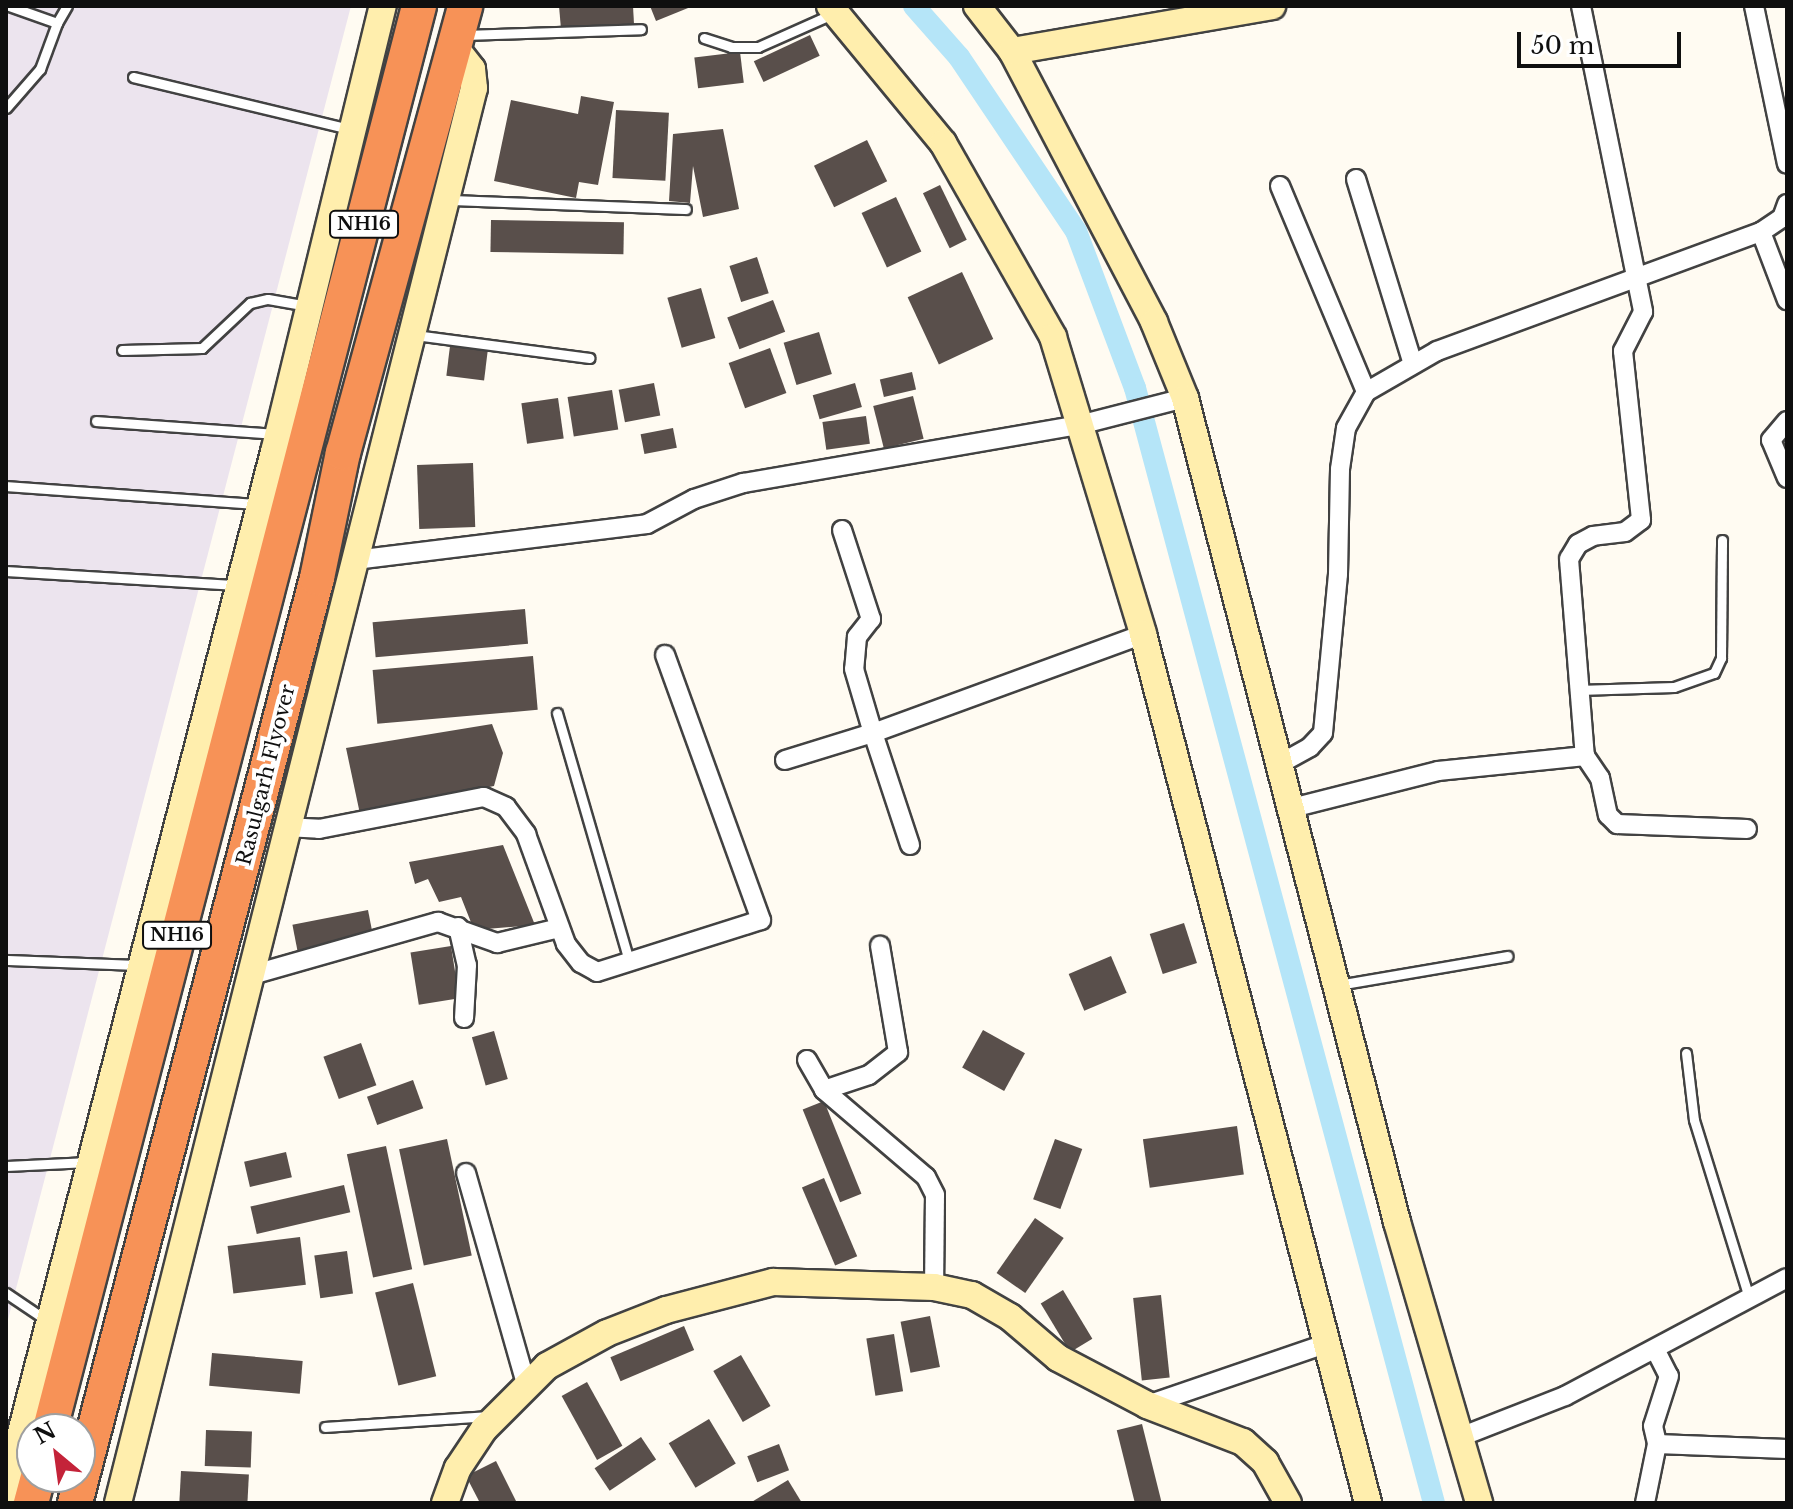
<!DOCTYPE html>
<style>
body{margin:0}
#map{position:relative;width:1793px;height:1509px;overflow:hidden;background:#fffbf2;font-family:"Libre Baskerville",serif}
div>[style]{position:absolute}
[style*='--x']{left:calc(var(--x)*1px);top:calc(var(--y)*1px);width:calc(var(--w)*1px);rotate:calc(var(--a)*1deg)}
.industrial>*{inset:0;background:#ece4ee}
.canal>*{height:22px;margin:-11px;padding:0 11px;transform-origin:11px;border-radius:11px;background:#b5e5f8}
.building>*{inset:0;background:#594f4b;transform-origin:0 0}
.roads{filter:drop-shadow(2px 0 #424242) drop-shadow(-2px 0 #424242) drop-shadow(0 2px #424242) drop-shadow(0 -2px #424242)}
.lane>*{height:9px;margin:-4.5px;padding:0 4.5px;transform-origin:4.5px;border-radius:4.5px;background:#fff}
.street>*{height:18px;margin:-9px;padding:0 9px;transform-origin:9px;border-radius:9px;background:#fff}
.secondary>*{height:26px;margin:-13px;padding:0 13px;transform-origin:13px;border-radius:13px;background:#ffeead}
.highway>*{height:34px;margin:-17px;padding:0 17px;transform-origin:17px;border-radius:17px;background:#f79257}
span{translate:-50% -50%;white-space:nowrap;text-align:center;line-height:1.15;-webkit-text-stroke:8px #fff;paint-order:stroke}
.shield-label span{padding:2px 6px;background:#fff;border:2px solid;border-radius:6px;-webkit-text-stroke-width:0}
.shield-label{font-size:18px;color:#0f0f0f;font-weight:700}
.street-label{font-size:20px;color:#0f0f0f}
.frame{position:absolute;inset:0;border:8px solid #0f0f0f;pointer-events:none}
.north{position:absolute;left:16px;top:1413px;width:80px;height:80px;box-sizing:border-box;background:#fff;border:2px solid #9f9f9f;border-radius:50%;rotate:331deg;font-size:22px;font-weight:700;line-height:32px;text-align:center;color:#0f0f0f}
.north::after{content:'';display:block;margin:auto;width:28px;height:36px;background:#c42339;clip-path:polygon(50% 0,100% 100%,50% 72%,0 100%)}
.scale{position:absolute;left:1517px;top:32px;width:164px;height:36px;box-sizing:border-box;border:4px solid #0f0f0f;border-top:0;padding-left:10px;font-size:24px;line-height:28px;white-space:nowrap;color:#0f0f0f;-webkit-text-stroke:6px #fff;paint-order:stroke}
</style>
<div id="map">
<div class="industrial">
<i style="clip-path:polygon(6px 6px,351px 6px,6px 1327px)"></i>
</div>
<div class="canal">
<i style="--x:914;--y:6;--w:68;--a:48.6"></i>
<i style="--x:959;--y:57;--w:210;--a:56.1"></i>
<i style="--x:1076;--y:231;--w:168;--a:69.4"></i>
<i style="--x:1135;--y:388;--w:1154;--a:74.99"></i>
</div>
<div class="building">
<i style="clip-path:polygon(559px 6px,633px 6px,634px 24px,561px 29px)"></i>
<i style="clip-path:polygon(650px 6px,693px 6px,656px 21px)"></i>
<i style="left:810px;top:35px;width:23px;height:62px;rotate:65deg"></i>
<i style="left:740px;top:52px;width:31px;height:46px;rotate:83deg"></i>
<i style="clip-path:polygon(581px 96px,614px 102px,598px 185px,579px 182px,576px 198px,494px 181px,511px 100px,578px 114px)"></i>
<i style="left:616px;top:110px;width:53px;height:68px;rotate:3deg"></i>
<i style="clip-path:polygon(723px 129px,739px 209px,703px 217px,693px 166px,690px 203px,669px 201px,673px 134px)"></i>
<i style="left:867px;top:140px;width:46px;height:59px;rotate:64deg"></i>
<i style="left:940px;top:185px;width:61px;height:19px;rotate:64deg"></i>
<i style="left:896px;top:197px;width:60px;height:38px;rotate:65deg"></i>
<i style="left:491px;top:220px;width:133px;height:32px;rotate:1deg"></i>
<i style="left:757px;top:257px;width:38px;height:29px;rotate:72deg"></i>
<i style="left:962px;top:272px;width:74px;height:60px;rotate:65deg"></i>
<i style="left:701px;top:288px;width:52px;height:35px;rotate:74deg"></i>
<i style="left:773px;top:300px;width:34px;height:49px;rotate:69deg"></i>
<i style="left:819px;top:332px;width:44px;height:37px;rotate:73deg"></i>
<i style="left:450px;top:346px;width:38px;height:30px;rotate:7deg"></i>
<i style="left:770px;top:348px;width:48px;height:44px;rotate:70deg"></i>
<i style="left:912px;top:372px;width:18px;height:33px;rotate:77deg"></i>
<i style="left:654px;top:383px;width:33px;height:36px;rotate:79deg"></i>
<i style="left:855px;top:383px;width:25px;height:44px;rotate:74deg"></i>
<i style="left:612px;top:390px;width:40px;height:45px;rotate:81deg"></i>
<i style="left:913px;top:396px;width:44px;height:41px;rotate:76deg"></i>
<i style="left:558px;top:398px;width:41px;height:37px;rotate:82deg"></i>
<i style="left:866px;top:416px;width:28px;height:44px;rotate:82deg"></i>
<i style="left:673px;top:428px;width:20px;height:33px;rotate:79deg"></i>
<i style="left:473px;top:463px;width:64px;height:56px;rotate:88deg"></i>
<i style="left:525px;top:609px;width:35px;height:153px;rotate:85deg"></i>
<i style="left:533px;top:656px;width:54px;height:161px;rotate:85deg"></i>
<i style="clip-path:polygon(492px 724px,503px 753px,494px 786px,360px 814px,346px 748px)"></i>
<i style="clip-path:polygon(503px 845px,535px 925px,474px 930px,461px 897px,439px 902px,428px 879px,415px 884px,409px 862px)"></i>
<i style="left:368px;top:910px;width:26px;height:77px;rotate:79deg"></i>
<i style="left:1184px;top:923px;width:42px;height:36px;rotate:72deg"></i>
<i style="left:451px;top:946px;width:53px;height:41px;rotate:81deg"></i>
<i style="left:1111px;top:956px;width:40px;height:46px;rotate:67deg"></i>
<i style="left:983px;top:1030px;width:48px;height:43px;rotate:29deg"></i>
<i style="left:494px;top:1031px;width:50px;height:23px;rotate:74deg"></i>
<i style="left:361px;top:1043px;width:45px;height:40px;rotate:70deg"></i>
<i style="left:413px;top:1080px;width:30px;height:49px;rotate:70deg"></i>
<i style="left:824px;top:1101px;width:100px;height:23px;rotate:68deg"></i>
<i style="left:1237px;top:1126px;width:49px;height:95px;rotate:82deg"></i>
<i style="left:447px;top:1139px;width:119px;height:49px;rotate:78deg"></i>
<i style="left:1055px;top:1139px;width:29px;height:64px;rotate:20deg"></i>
<i style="left:386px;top:1146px;width:126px;height:40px;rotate:78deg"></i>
<i style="left:286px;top:1152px;width:26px;height:43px;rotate:77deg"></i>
<i style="left:824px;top:1178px;width:85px;height:24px;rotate:67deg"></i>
<i style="left:344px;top:1185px;width:28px;height:96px;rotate:77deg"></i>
<i style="left:1035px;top:1218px;width:35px;height:67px;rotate:35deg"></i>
<i style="left:300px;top:1237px;width:48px;height:73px;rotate:83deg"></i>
<i style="left:347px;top:1251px;width:43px;height:33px;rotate:82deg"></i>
<i style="left:413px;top:1283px;width:96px;height:39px;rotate:76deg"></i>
<i style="left:1063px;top:1290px;width:57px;height:26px;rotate:59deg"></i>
<i style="left:1161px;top:1295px;width:83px;height:28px;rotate:84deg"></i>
<i style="left:930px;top:1316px;width:52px;height:30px;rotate:79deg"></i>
<i style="left:684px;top:1326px;width:26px;height:80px;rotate:67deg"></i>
<i style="left:894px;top:1334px;width:58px;height:28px;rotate:81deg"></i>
<i style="left:212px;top:1353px;width:91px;height:33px;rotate:5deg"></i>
<i style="left:741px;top:1355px;width:59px;height:32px;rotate:60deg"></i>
<i style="left:587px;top:1382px;width:73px;height:29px;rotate:61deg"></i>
<i style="left:709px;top:1419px;width:52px;height:47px;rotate:59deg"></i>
<i style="left:1142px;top:1424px;width:81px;height:26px;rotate:76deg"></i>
<i style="left:206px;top:1430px;width:46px;height:36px;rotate:2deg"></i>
<i style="left:641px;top:1437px;width:27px;height:56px;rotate:56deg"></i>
<i style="left:779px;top:1444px;width:28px;height:34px;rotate:69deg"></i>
<i style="clip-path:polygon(496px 1461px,517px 1503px,480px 1503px,466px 1476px)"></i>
<i style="left:181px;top:1471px;width:68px;height:32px;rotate:3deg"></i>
<i style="clip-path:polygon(788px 1480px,802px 1503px,750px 1503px)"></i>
</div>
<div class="roads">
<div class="lane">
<i style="--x:9;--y:6;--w:51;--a:19.5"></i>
<i style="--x:57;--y:23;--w:20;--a:-60"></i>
<i style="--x:464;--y:35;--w:177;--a:-1.9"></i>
<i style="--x:704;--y:38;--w:28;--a:18"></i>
<i style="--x:731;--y:47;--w:27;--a:0"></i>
<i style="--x:758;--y:47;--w:81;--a:-24"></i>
<i style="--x:133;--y:77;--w:222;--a:13.5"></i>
<i style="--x:6;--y:108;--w:52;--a:-48.9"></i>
<i style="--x:40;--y:69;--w:49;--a:-69.7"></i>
<i style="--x:450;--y:200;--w:236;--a:2.2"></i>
<i style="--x:415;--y:335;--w:176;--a:7.5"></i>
<i style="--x:122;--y:350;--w:80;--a:-1.4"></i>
<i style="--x:202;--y:348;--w:66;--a:-43.2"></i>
<i style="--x:250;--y:303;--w:18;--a:-13"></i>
<i style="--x:268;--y:299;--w:39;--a:10"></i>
<i style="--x:96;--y:421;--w:180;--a:4.1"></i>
<i style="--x:6;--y:486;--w:253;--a:4.1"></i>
<i style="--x:6;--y:571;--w:231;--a:3.5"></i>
<i style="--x:1578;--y:690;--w:96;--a:-1.8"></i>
<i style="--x:1674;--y:687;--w:42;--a:-19.3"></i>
<i style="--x:1714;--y:673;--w:17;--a:-65"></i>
<i style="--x:1721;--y:658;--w:118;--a:-89.5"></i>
<i style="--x:557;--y:713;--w:261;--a:73.8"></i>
<i style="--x:6;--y:960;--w:133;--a:2.2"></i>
<i style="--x:1338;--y:985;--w:172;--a:-9.7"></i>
<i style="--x:1686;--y:1053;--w:67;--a:83.2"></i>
<i style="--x:1694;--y:1120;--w:186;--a:72.8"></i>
<i style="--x:6;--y:1166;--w:83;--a:-2.8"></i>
<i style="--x:6;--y:1293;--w:48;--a:34"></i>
<i style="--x:325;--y:1427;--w:164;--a:-3.8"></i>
</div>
<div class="street">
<i style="--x:1581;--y:6;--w:312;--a:78.5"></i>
<i style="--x:1643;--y:312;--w:44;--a:117.1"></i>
<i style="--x:1623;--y:351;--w:170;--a:83.9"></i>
<i style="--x:1641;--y:520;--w:20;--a:143"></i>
<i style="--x:1625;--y:532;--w:32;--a:173"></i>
<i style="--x:1593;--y:536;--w:17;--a:152"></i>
<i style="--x:1578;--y:544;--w:17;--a:121"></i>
<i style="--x:1569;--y:559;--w:198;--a:85.4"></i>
<i style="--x:1754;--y:6;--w:161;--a:78.2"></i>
<i style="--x:1356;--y:179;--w:194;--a:72.9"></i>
<i style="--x:1280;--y:186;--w:223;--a:67.3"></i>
<i style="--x:1761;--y:232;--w:73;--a:69.1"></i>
<i style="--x:1787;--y:421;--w:25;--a:130"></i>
<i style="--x:1771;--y:440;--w:41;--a:67.2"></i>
<i style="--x:842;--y:530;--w:94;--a:72"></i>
<i style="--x:871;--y:619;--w:23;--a:128"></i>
<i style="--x:857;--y:637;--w:32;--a:95"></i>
<i style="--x:854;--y:669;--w:67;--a:73.5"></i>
<i style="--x:873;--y:733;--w:288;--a:-20.1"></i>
<i style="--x:355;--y:560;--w:294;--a:-7"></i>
<i style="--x:647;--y:524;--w:53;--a:-28"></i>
<i style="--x:694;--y:499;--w:52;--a:-18.1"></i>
<i style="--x:743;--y:483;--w:345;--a:-9.8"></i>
<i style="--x:1083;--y:424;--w:105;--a:-14.3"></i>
<i style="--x:785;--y:760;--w:92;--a:-17.1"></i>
<i style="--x:873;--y:733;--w:118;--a:71.7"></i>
<i style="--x:1276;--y:766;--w:39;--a:-29"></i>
<i style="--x:1310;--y:747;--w:19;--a:-47"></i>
<i style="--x:1323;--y:733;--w:160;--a:-84.6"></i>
<i style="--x:1338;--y:574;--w:105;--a:-88.9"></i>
<i style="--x:1340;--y:469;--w:41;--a:-81.7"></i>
<i style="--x:1346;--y:428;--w:41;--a:-60.9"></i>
<i style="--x:1366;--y:392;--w:82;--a:-30"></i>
<i style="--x:1437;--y:351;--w:345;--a:-20.2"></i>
<i style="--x:1761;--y:232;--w:25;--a:-34"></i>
<i style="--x:1782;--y:218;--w:15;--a:-70"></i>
<i style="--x:1288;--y:809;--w:155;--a:-14.2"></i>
<i style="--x:1438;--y:771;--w:148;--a:-5.8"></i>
<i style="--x:1585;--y:756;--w:27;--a:56"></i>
<i style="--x:1600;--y:778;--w:38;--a:78"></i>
<i style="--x:1608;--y:815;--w:13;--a:45"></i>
<i style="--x:1617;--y:824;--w:130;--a:2.2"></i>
<i style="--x:285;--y:827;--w:34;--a:3"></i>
<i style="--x:319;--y:829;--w:168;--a:-11"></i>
<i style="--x:484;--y:797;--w:24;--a:24"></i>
<i style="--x:506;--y:807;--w:34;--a:53"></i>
<i style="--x:526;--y:834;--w:117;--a:70"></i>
<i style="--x:566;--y:944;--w:24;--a:52"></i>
<i style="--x:581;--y:963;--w:18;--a:29"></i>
<i style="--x:597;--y:972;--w:172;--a:-17.6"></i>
<i style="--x:761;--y:920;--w:282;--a:-109.9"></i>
<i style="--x:458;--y:927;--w:39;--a:77"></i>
<i style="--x:467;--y:965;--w:53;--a:93.2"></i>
<i style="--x:248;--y:976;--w:198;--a:-15.9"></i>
<i style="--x:438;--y:922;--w:63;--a:19.6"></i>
<i style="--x:497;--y:943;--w:64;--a:-13.6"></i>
<i style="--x:807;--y:1060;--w:34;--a:60"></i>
<i style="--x:824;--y:1090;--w:134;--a:40.5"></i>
<i style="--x:926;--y:1177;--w:20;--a:63"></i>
<i style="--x:935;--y:1195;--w:92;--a:90.6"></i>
<i style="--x:824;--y:1090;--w:47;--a:-18.4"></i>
<i style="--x:869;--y:1075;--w:37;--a:-38"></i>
<i style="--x:898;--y:1052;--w:108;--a:-99.6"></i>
<i style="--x:466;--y:1173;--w:218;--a:74.1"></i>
<i style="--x:1655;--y:1349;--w:30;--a:63"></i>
<i style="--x:1669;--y:1376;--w:52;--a:107.7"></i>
<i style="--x:1653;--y:1426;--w:18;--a:77"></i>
<i style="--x:1657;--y:1444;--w:130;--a:2.2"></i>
<i style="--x:1147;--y:1405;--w:191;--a:-18.9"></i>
<i style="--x:1460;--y:1437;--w:113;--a:-21.3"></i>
<i style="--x:1565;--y:1396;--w:251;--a:-28"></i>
<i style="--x:1645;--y:1503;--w:60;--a:-78.5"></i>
</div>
<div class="secondary">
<i style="--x:830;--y:6;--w:178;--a:50.5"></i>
<i style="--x:943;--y:143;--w:223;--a:60.4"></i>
<i style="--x:1053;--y:337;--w:310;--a:73.1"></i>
<i style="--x:1143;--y:634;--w:898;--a:75.48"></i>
<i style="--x:977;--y:6;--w:57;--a:52.1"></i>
<i style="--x:1012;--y:51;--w:306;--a:62.3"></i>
<i style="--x:1154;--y:322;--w:82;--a:67.8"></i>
<i style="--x:1185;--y:398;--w:851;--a:75.57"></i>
<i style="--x:1397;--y:1222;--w:293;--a:73.7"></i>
<i style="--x:1012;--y:51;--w:264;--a:-9.8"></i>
<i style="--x:6;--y:1491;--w:1073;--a:-75.54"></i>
<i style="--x:274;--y:452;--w:459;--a:-76.3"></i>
<i style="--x:118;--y:1503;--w:1459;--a:-75.88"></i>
<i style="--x:474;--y:88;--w:19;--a:-96"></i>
<i style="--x:472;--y:69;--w:29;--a:-128"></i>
<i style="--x:445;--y:1503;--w:37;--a:-70"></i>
<i style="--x:458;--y:1468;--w:47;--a:-56.3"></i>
<i style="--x:484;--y:1429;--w:89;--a:-45"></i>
<i style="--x:547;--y:1366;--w:68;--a:-28.8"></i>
<i style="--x:607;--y:1333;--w:63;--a:-21.3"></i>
<i style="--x:666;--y:1310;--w:111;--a:-14.7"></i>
<i style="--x:773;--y:1282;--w:161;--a:1.8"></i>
<i style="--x:934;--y:1287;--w:39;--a:12"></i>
<i style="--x:972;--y:1295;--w:44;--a:30.1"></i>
<i style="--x:1010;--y:1317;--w:63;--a:40.5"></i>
<i style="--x:1058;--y:1358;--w:101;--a:27.8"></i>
<i style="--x:1147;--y:1405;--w:103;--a:21.1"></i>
<i style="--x:1243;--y:1442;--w:30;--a:42"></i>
<i style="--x:1265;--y:1462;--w:47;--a:60.7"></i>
</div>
<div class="highway">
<i style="--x:50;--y:1429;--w:1470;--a:-75.46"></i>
<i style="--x:31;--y:1503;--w:27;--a:-75"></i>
<i style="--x:75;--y:1503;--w:956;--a:-75.34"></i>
<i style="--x:317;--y:578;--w:128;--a:-78.3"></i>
<i style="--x:343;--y:453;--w:463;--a:-74.7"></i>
</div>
</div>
<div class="shield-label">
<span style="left:364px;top:224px">NH16</span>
<span style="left:177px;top:935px">NH16</span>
</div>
<div class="street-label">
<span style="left:266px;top:775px;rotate:-76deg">Rasulgarh Flyover</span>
</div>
<div class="frame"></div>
<div class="north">N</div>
<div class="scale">50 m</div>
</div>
